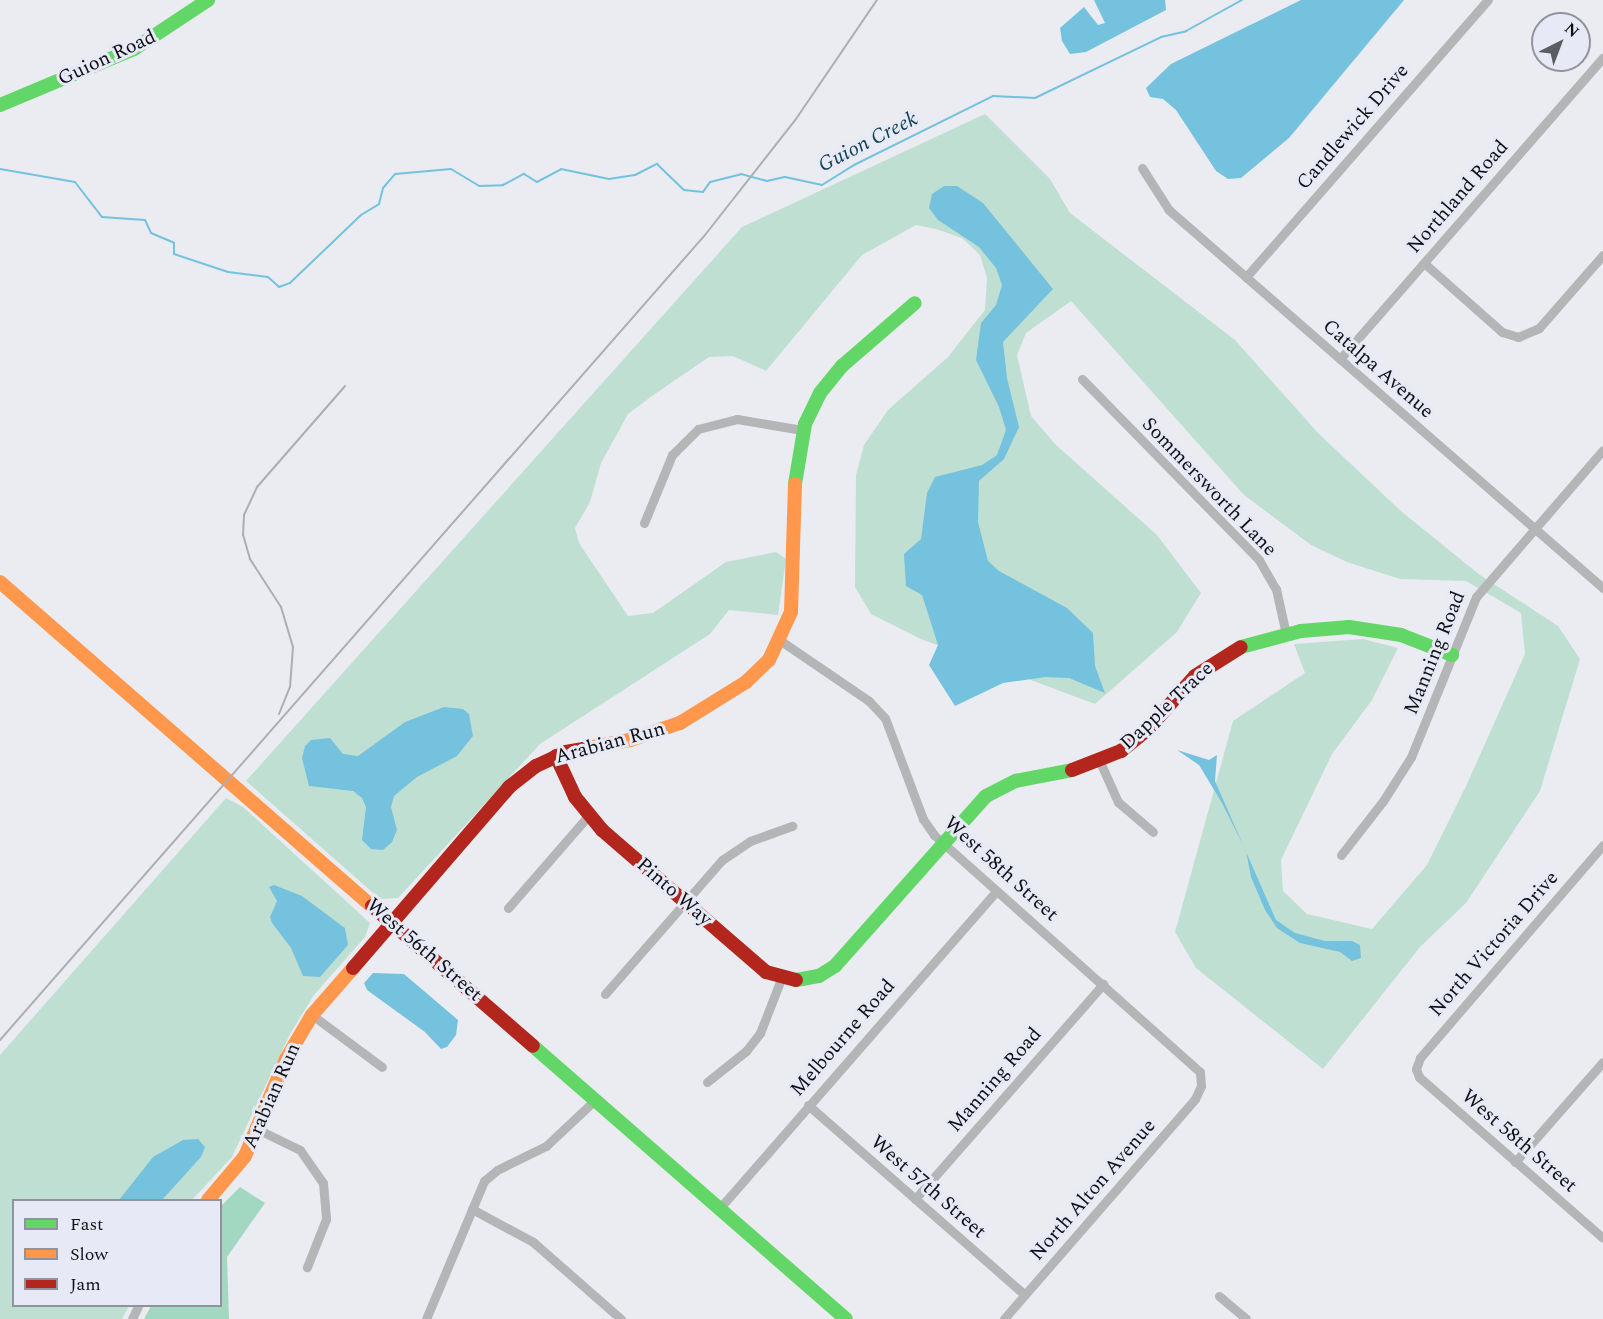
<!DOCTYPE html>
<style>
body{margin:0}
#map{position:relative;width:1603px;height:1319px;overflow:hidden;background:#eaecf2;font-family:Spectral,serif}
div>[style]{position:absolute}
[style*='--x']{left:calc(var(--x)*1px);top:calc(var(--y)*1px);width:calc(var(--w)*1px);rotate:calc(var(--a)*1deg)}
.green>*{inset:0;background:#c0dfd3}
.forest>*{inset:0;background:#a2d7c2}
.water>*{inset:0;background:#74c2de}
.stream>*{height:2px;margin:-1px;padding:0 1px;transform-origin:1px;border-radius:1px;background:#74c2de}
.street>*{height:9px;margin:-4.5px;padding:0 4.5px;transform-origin:4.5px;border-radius:4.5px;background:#b3b5b6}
.fast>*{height:14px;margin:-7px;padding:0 7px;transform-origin:7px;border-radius:7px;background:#63d668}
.slow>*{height:14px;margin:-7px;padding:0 7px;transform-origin:7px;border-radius:7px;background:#ff974d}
.jam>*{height:14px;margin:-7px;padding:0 7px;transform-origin:7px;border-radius:7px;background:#b3261e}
.rail>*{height:2px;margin:-1px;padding:0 1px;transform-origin:1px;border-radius:1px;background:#adaeb1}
span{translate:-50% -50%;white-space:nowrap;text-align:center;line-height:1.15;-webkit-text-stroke:6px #e7eaf6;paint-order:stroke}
.street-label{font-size:20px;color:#0f1014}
.water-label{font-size:21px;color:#114050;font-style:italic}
.legend{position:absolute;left:12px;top:1199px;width:210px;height:108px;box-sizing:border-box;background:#e7eaf6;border:2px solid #91939c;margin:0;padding:8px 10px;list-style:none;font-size:18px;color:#0f1014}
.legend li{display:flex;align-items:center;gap:12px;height:30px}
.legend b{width:30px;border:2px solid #91939c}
.north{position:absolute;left:1531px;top:12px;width:60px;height:60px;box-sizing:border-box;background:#e7eaf6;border:2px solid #91939c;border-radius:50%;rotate:42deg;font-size:16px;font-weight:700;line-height:24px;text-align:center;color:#0f1014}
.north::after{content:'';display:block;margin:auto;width:21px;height:27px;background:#5c5d62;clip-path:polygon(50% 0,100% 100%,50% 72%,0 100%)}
</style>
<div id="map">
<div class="green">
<i style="clip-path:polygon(985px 114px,1050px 179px,1070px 213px,1235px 340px,1319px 434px,1402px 512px,1480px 575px,1558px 626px,1580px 659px,1540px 791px,1466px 903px,1420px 947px,1323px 1069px,1196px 968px,1175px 932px,1233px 721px,1305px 673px,1294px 644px,1363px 639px,1398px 648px,1372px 700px,1332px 754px,1281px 860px,1283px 891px,1307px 914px,1372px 929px,1427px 865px,1467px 784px,1525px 654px,1521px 613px,1466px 581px,1400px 579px,1347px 562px,1311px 545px,1244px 495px,1071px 301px,1026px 333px,1017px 355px,1031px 416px,1055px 444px,1157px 535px,1201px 593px,1177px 632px,1095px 704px,921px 639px,871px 614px,855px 587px,856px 475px,864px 445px,888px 410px,948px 357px,985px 310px,987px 278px,980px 255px,962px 238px,936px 229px,916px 225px,862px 255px,766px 371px,733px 356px,709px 357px,652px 396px,628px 414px,601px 463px,590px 502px,575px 528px,579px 543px,628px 616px,653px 613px,726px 562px,776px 552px,786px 559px,778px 615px,729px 610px,710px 634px,540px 744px,398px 898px,380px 899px,246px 781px,742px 227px)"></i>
<i style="clip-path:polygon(226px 798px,243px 807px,370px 923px,365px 937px,314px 995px,290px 1034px,232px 1157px,192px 1200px,14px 1200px,14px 1306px,129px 1306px,122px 1319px,0 1319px,0 1055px)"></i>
</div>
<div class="forest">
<i style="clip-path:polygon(240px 1187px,265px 1203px,227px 1257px,229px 1319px,144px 1319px,151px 1306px,220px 1306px,221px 1206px)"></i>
</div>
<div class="water">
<i style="clip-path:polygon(1094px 0,1165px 0,1166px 10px,1086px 52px,1070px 54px,1062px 41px,1060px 28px,1084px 7px,1098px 25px,1105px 23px)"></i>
<i style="clip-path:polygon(1301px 0,1404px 0,1289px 138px,1241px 178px,1228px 179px,1216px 171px,1176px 110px,1163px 99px,1150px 97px,1146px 88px,1171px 64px)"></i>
<i style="clip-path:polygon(944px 186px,957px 186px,983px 203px,1053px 289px,1003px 342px,1007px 378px,1019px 427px,1004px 459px,979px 481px,978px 522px,988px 561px,999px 571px,1067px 608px,1093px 633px,1095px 666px,1105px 693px,1069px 678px,1045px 677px,1003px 683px,955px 706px,929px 665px,938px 645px,922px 595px,906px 586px,904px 554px,921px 539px,927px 493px,935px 477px,982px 465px,997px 455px,1006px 430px,999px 407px,976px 360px,981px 323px,996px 305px,1002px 285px,996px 268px,979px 247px,938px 220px,929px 208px,932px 194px)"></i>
<i style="clip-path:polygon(444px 707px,463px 709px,469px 714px,473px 736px,457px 756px,417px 777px,394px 796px,391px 807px,397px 830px,392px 842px,383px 850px,371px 849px,362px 840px,366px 807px,362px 798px,353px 791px,309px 786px,302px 758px,305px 746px,311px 740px,330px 738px,343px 754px,358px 756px,405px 722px)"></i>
<i style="clip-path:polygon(1177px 750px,1209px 760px,1217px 755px,1215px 781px,1276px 920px,1295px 933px,1325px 941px,1352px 941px,1360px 945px,1361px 958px,1352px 961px,1340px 952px,1300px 943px,1277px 928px,1265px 910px,1251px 877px,1246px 851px,1222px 803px,1199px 765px)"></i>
<i style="clip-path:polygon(274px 885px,302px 896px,345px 928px,348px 945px,320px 977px,303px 976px,291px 948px,272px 923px,270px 917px,277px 901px,269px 887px)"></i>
<i style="clip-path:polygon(373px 973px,404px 974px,458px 1020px,456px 1035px,447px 1047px,441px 1049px,425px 1032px,367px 990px,364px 983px)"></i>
<i style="clip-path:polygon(198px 1139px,205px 1147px,201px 1157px,162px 1200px,119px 1200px,153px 1157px,183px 1140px)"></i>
</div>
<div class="stream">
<i style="--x:0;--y:169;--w:76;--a:9.8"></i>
<i style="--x:75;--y:182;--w:44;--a:52.4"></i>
<i style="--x:102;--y:217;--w:43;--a:4"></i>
<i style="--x:145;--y:220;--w:14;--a:65"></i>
<i style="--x:151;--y:233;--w:25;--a:23"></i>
<i style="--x:174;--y:243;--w:11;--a:90"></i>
<i style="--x:174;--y:254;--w:57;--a:18.4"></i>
<i style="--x:228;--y:272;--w:40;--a:7.1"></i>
<i style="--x:268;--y:277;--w:15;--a:42"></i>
<i style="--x:279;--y:287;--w:12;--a:-20"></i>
<i style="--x:290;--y:283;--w:98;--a:-43.8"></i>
<i style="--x:361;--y:215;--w:21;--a:-31"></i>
<i style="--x:379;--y:204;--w:16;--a:-76"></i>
<i style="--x:383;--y:188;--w:18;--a:-49"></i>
<i style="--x:395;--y:174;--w:56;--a:-5.1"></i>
<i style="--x:451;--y:169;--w:33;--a:31"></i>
<i style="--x:479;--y:186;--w:24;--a:-2"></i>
<i style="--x:503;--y:185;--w:24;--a:-28"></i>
<i style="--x:524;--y:174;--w:15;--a:32"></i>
<i style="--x:537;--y:182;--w:27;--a:-28"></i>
<i style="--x:561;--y:169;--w:49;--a:11.8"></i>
<i style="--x:609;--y:179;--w:26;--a:-9"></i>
<i style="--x:635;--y:175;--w:25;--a:-27"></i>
<i style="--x:657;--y:164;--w:37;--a:44"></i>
<i style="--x:684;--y:190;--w:19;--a:6"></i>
<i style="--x:703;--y:192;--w:12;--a:-55"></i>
<i style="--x:710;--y:182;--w:32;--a:-14"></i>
<i style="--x:741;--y:174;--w:27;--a:15"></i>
<i style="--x:767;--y:181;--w:18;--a:-13"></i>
<i style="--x:785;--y:177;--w:38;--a:12"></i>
<i style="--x:822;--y:185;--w:38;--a:-32"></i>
<i style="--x:854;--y:165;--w:155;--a:-26.4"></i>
<i style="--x:993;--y:96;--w:42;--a:2.7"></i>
<i style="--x:1035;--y:98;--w:140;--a:-25.8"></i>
<i style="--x:1161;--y:37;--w:26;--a:-13"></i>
<i style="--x:1186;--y:31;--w:64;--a:-29"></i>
</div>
<div class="street">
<i style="--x:1142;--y:168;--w:50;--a:57.3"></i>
<i style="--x:1169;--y:210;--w:576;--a:41.05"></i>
<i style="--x:1424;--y:263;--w:104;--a:41.5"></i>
<i style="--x:1502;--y:332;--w:17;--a:17"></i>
<i style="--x:1518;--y:337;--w:23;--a:-23"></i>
<i style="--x:1539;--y:328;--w:97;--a:-48.8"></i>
<i style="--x:1246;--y:277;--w:368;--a:-48.9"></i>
<i style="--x:1340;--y:359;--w:400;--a:-48.9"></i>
<i style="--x:1082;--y:379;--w:253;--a:45.6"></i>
<i style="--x:1259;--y:560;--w:34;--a:60"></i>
<i style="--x:1276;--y:589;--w:46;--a:77.5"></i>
<i style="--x:644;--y:523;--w:74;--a:-67.6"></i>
<i style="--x:672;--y:455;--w:37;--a:-45"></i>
<i style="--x:698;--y:429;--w:40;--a:-14.4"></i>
<i style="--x:737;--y:419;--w:66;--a:9.6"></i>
<i style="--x:781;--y:641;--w:107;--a:34.3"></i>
<i style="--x:869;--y:701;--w:23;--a:47"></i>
<i style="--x:885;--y:718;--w:108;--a:69.4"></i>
<i style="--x:923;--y:819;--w:19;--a:55"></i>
<i style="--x:934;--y:835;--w:356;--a:41.7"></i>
<i style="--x:1200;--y:1072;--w:14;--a:86"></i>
<i style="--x:1201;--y:1086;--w:14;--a:115"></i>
<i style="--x:1195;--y:1099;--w:291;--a:131"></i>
<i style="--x:1100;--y:762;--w:44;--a:65.8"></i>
<i style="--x:1118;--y:802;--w:46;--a:40.6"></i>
<i style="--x:1603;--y:845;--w:281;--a:130.7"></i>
<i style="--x:1420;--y:1058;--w:12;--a:110"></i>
<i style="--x:1416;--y:1069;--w:9;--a:69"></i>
<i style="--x:1419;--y:1077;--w:244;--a:41.2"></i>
<i style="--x:1341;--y:855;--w:68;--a:-52.1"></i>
<i style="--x:1383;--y:801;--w:52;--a:-57.5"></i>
<i style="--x:1411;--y:757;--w:173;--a:-67.9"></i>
<i style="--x:1476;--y:597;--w:194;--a:-49.2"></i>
<i style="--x:508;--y:908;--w:122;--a:-49"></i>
<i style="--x:605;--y:994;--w:178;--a:-48.9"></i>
<i style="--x:722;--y:860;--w:34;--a:-34"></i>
<i style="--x:750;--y:841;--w:45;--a:-19.7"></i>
<i style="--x:312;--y:1015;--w:87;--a:36.6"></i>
<i style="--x:707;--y:1082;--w:50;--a:-38.5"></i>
<i style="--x:746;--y:1051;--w:23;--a:-52"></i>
<i style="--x:760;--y:1033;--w:58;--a:-68.7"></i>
<i style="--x:808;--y:1105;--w:288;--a:41.2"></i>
<i style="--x:257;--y:1129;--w:48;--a:26"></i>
<i style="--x:300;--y:1150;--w:40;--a:55.1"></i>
<i style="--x:323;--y:1183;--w:36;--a:85"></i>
<i style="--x:326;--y:1219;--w:52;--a:111.6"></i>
<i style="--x:1515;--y:1162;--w:133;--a:-48.7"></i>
<i style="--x:915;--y:1199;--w:286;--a:-48.8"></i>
<i style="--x:472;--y:1209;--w:69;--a:28.4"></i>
<i style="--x:533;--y:1242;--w:117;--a:41.2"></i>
<i style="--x:719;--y:1209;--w:422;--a:-48.9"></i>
<i style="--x:1219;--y:1296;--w:35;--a:40"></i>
<i style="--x:132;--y:1319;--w:14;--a:-65"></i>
<i style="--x:426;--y:1319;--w:150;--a:-67.2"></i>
<i style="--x:484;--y:1181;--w:17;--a:-40"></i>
<i style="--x:497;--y:1170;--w:55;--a:-26.1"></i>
<i style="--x:546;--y:1146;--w:66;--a:-43.2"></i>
</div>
<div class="fast">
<i style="--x:0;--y:105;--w:145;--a:-22.7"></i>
<i style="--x:134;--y:49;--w:89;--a:-33.5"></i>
<i style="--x:795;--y:484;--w:61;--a:-80.5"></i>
<i style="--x:805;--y:424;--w:34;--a:-64"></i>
<i style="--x:820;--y:393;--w:35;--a:-51"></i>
<i style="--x:842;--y:366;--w:96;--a:-40.8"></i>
<i style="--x:1241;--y:647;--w:62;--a:-14.9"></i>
<i style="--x:1301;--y:631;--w:48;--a:-4.8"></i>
<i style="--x:1349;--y:627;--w:53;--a:8.7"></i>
<i style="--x:1401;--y:635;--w:55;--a:21.4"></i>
<i style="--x:796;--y:980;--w:23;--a:-10"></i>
<i style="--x:819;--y:976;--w:19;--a:-32"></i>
<i style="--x:835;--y:966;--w:227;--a:-48.4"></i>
<i style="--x:986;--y:796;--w:34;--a:-27"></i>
<i style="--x:1016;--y:781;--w:57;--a:-11.1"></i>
<i style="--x:533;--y:1046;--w:415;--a:41.1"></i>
</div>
<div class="slow">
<i style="--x:0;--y:582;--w:493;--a:41.1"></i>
<i style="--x:588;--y:748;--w:43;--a:-10.8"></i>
<i style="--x:630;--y:740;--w:53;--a:-18.8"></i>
<i style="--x:680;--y:723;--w:78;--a:-31.8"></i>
<i style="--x:746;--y:682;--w:32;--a:-44"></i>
<i style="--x:769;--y:660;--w:53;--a:-65.4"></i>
<i style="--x:791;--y:612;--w:128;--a:-88.2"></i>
<i style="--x:208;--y:1200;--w:57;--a:-49.9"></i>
<i style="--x:245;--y:1156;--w:105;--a:-67.1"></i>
<i style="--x:286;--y:1059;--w:51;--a:-59.4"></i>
<i style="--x:312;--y:1015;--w:62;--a:-48.9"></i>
</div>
<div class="jam">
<i style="--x:556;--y:756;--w:45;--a:65.1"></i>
<i style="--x:575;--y:797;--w:43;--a:50.7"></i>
<i style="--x:602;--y:830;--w:217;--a:40.9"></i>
<i style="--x:766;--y:972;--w:31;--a:15"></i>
<i style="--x:1072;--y:770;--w:53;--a:-21.2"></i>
<i style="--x:1121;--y:751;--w:35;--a:-39"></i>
<i style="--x:1148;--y:729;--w:71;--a:-48.4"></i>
<i style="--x:1195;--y:676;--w:54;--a:-32.2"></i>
<i style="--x:372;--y:906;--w:213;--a:41"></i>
<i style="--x:353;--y:968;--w:239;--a:-49.2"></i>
<i style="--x:509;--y:787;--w:34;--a:-38"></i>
<i style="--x:536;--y:766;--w:33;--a:-25"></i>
<i style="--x:566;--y:752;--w:22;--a:-10"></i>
</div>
<div class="rail">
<i style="--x:279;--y:714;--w:29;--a:-68"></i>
<i style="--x:290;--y:687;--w:40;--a:-85.7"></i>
<i style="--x:293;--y:647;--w:42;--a:-106.7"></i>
<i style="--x:281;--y:607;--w:57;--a:-122.9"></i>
<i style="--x:250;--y:559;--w:25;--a:-106"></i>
<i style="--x:243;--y:535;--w:20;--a:-87"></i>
<i style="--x:244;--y:515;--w:31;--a:-65"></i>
<i style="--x:257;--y:487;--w:134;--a:-48.9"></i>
<i style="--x:0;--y:1040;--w:1070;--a:-48.79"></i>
<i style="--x:705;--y:235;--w:147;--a:-51.9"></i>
<i style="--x:796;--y:119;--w:144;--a:-55.8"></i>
</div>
<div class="street-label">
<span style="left:107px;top:58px;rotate:-25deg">Guion Road</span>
<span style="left:1353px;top:127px;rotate:-49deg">Candlewick Drive</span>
<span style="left:1458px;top:197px;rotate:-49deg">Northland Road</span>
<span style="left:1378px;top:369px;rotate:41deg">Catalpa Avenue</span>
<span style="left:1209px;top:487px;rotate:46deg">Sommersworth Lane</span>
<span style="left:1435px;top:653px;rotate:-68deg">Manning Road</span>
<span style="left:1167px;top:706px;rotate:-43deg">Dapple Trace</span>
<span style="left:610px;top:743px;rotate:-15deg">Arabian Run</span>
<span style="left:1001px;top:869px;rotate:42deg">West 58th Street</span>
<span style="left:674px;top:892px;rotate:41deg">Pinto Way</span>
<span style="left:1494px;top:944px;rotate:-49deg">North Victoria Drive</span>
<span style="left:424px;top:950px;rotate:41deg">West 56th Street</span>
<span style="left:843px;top:1038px;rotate:-49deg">Melbourne Road</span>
<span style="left:995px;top:1080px;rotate:-49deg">Manning Road</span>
<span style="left:272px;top:1096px;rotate:-66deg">Arabian Run</span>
<span style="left:1519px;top:1141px;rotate:41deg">West 58th Street</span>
<span style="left:928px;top:1187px;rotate:41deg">West 57th Street</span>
<span style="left:1093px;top:1190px;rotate:-49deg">North Alton Avenue</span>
</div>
<div class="water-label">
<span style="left:868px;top:142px;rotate:-27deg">Guion Creek</span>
</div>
<ul class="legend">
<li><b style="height:8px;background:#63d668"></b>Fast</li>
<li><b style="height:8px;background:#ff974d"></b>Slow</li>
<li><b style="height:8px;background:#b3261e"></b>Jam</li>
</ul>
<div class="north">N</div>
</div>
